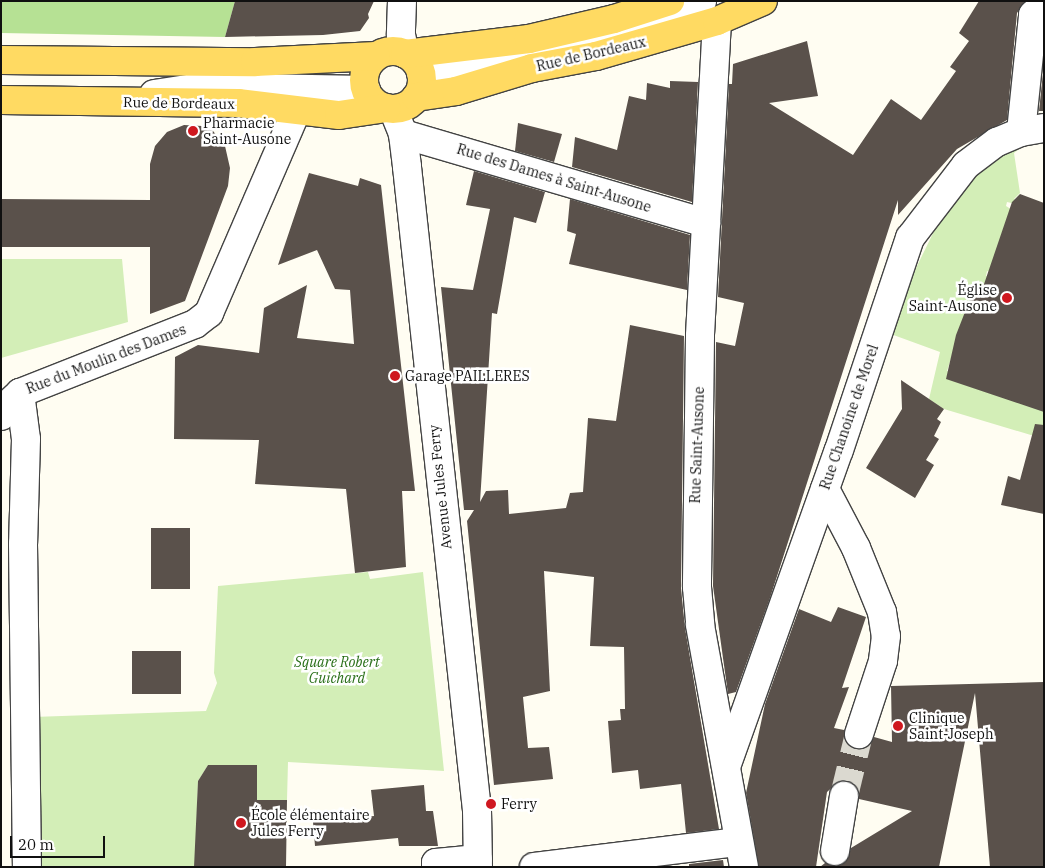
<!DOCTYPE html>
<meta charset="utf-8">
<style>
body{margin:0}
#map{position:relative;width:1045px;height:868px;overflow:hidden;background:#fffdf2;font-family:"IBM Plex Serif",serif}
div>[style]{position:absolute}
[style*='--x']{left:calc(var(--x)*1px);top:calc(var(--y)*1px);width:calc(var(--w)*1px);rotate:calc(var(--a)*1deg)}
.green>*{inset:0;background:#d3eeb7}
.forest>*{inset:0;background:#b6e194}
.building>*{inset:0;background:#5a514b;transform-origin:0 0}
.minor-tunnel>*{height:28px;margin-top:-14px;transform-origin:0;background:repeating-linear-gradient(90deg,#dbd9d0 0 28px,transparent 0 42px)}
.roads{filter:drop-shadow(1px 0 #434343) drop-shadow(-1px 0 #434343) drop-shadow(0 1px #434343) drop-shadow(0 -1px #434343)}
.minor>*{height:28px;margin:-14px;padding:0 14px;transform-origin:14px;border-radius:14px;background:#fff}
.major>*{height:28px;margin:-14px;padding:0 14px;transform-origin:14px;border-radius:14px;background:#ffda62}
.major>.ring{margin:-14px;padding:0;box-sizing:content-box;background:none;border:28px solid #ffda62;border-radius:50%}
.dots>*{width:14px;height:14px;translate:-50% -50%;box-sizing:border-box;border:2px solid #fff;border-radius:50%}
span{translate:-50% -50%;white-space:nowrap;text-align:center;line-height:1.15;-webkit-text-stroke:5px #fff;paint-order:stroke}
.street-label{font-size:14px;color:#101010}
.poi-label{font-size:14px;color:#101010}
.left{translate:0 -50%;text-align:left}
.right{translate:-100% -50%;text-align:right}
.park-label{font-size:14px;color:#296f18;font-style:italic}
.frame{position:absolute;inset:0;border:2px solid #101010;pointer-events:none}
.scale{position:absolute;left:10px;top:836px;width:95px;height:22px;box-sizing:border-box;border:2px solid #101010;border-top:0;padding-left:6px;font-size:15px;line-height:18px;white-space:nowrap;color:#101010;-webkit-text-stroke:4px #fff;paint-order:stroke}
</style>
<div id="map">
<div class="green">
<i style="clip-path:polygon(1026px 144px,1014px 153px,1020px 193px,1014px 199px,1018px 200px,1016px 204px,1007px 202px,1006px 206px,1014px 211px,1002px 232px,999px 252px,995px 251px,997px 256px,992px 273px,987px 271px,986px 276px,990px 277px,984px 294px,978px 295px,975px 291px,972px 294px,947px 371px,1044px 403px,1044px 439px,944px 409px,929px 399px,940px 352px,888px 333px,895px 311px,940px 219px,978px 169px,1001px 149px)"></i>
<i style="clip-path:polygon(1px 259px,122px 259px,128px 322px,1px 358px)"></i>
<i style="clip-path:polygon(368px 572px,370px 579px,423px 572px,444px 771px,288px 762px,287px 800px,257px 800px,257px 765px,208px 765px,198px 781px,195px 867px,34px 867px,33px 717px,206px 711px,217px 683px,214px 673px,218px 586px)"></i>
</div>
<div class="forest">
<i style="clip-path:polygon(1px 1px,235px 1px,225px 37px,1px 33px)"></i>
</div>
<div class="building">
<i style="clip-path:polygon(235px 1px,374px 1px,368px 14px,369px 18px,360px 31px,323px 35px,225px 37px)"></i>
<i style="clip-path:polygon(979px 1px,1025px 1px,1017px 13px,1007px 120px,957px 149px,898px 215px,898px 200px,770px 598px,736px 692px,728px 694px,713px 586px,716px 342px,735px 346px,744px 303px,718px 297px,729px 84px,732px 84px,733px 64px,807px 41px,818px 96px,769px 103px,853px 155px,891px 99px,921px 120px,956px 71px,950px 67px,969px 41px,959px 33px)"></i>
<i style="clip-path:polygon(1044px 63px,1044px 111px,1039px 111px)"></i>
<i style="clip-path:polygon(670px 81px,698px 82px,692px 202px,572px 167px,575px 137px,617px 150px,629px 96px,646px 100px,647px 83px,670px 88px)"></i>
<i style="clip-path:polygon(518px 123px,562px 134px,554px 162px,515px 151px)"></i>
<i style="clip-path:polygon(184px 125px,202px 126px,213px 131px,225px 146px,230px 168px,228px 186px,185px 301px,150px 314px,150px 247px,1px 247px,1px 199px,150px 200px,150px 164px,155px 146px,167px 132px)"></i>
<i style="clip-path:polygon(474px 171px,545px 192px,536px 223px,514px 217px,497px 314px,492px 313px,480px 502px,486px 491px,508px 490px,509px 514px,566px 508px,570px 493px,583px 492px,588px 418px,616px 421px,630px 325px,684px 336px,681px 588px,685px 628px,719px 829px,686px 833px,681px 784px,640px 789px,638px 770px,612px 773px,608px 721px,621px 720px,620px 709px,625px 709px,624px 647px,590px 646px,594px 577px,544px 571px,550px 691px,523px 697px,528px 748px,549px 747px,553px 779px,494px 785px,467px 521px,474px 510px,464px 510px,441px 287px,473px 290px,490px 209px,466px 205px)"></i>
<i style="clip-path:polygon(309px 173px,358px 186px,360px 178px,381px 185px,415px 491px,402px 491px,406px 567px,355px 573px,346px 489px,255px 484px,259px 440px,174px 439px,175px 357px,198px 345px,259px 353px,264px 308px,307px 285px,297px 338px,354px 344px,350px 290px,335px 289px,317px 250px,278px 265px)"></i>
<i style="clip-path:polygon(1020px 194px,1044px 203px,1044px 412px,946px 379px,956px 335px,972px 294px,975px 291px,981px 293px,1012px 202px)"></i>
<i style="clip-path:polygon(570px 199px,690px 235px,687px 290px,569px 264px,576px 234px,567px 231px)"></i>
<i style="clip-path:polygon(901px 380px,944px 409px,937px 419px,941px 422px,934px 436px,939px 439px,926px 460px,934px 465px,915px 498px,866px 468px,902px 409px)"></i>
<i style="clip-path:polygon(1035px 424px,1044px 425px,1044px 514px,1001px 505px,1008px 476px,1020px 480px)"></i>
<i style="left:151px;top:528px;width:39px;height:61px"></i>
<i style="clip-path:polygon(838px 607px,866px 617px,842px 688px,849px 687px,834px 728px,844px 730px,847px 744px,854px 749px,869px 746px,874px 737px,892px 742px,891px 686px,1044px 682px,1044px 867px,990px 867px,975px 693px,939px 867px,820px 867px,825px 863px,841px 865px,847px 860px,851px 848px,912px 811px,859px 799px,858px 790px,846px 781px,838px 782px,827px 792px,816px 867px,759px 867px,746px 793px,765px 704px,799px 609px,831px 622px)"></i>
<i style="left:181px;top:651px;width:43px;height:49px;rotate:90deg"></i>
<i style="clip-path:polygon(208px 765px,257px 765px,257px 800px,287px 800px,286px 867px,194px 867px,198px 781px)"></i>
<i style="clip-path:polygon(424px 785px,426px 811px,433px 811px,438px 846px,399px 846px,398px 838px,315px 846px,313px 822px,374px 816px,371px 790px)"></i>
<i style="clip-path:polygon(723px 860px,724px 867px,689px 867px,689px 864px)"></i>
</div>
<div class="minor-tunnel">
<i style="--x:844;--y:796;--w:64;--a:-76.4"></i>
</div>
<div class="roads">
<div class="minor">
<i style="--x:402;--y:1;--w:34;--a:92"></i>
<i style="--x:401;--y:35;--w:19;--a:78"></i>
<i style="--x:717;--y:21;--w:315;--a:93.1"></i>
<i style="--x:700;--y:336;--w:251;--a:90.7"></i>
<i style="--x:697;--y:587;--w:38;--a:85"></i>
<i style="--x:700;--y:625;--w:246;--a:79.7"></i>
<i style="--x:421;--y:73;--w:190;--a:-11.3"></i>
<i style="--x:607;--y:36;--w:79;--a:-16.1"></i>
<i style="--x:683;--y:14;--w:23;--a:-34"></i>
<i style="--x:154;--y:94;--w:48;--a:-8.5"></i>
<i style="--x:201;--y:87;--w:165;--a:1"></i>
<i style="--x:393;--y:109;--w:27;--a:68"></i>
<i style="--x:403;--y:134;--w:33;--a:83"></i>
<i style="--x:407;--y:167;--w:647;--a:83.79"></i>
<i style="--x:477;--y:810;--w:57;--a:89"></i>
<i style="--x:1021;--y:132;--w:118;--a:-84.1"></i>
<i style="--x:1033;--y:15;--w:16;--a:-45"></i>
<i style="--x:403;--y:134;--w:316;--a:16.4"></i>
<i style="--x:20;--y:393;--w:46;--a:82.6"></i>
<i style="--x:26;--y:439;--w:105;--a:91.6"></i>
<i style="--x:23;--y:544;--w:323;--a:89.3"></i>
<i style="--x:1;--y:416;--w:10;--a:-66"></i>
<i style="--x:5;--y:407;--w:21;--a:-43"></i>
<i style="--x:20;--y:393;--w:188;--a:-21.5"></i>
<i style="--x:195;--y:324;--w:18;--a:-38"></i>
<i style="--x:209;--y:313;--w:219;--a:-66.6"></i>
<i style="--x:825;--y:489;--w:67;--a:62.3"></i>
<i style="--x:856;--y:548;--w:69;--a:67.9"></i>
<i style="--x:882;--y:612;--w:24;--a:81"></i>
<i style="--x:886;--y:636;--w:25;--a:97"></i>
<i style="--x:883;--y:661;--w:77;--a:108.2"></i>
<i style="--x:727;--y:764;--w:333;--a:-70.4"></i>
<i style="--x:839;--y:450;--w:224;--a:-71.5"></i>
<i style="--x:910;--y:238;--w:92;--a:-52.5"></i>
<i style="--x:966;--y:165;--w:39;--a:-37"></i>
<i style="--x:997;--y:142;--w:26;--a:-23"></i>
<i style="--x:1021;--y:132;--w:23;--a:-10"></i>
<i style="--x:835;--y:851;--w:56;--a:-80.7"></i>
<i style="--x:436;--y:867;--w:4;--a:-90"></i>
<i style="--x:436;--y:863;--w:42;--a:-5.4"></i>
<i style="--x:534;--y:867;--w:206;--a:-7"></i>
</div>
<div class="major">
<i class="ring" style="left:364px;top:51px;width:30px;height:30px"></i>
<i style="--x:405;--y:54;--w:125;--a:-6.9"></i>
<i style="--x:529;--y:39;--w:87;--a:-13.2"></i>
<i style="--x:614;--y:19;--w:59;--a:-17.8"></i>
<i style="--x:1;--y:60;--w:254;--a:0.5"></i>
<i style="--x:255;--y:62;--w:121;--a:-2.8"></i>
<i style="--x:416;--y:97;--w:40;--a:-8.5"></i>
<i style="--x:456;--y:91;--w:79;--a:-16.8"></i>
<i style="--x:532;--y:68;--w:65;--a:-10.6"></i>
<i style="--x:596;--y:56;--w:126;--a:-16.1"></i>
<i style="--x:717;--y:21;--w:50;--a:-23.5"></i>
<i style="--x:1;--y:100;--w:237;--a:0.7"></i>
<i style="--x:238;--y:103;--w:102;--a:6.8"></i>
<i style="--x:339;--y:115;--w:48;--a:-8.5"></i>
</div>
</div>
<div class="dots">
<i style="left:193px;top:131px;background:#cf181f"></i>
<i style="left:1007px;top:298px;background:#cf181f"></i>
<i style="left:395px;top:376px;background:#cf181f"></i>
<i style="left:898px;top:726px;background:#cf181f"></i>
<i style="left:491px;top:804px;background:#cf181f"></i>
<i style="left:241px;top:823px;background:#cf181f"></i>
</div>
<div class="street-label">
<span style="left:591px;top:54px;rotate:-13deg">Rue de Bordeaux</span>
<span style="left:179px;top:103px;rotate:1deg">Rue de Bordeaux</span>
<span style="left:554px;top:178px;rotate:17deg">Rue des Dames à Saint-Ausone</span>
<span style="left:106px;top:359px;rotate:-21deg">Rue du Moulin des Dames</span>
<span style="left:849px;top:417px;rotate:-71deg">Rue Chanoine de Morel</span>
<span style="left:697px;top:445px;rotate:-88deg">Rue Saint-Ausone</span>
<span style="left:440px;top:487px;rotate:-96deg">Avenue Jules Ferry</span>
</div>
<div class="poi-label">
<span class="left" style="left:203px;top:131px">Pharmacie<br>Saint-Ausone</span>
<span class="right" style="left:997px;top:298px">Église<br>Saint-Ausone</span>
<span class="left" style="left:405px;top:376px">Garage PAILLERES</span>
<span class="left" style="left:909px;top:726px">Clinique<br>Saint-Joseph</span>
<span class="left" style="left:501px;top:804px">Ferry</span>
<span class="left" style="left:251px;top:823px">École élémentaire<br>Jules Ferry</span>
</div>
<div class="park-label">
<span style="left:337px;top:670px">Square Robert<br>Guichard</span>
</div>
<div class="frame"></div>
<div class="scale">20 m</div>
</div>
